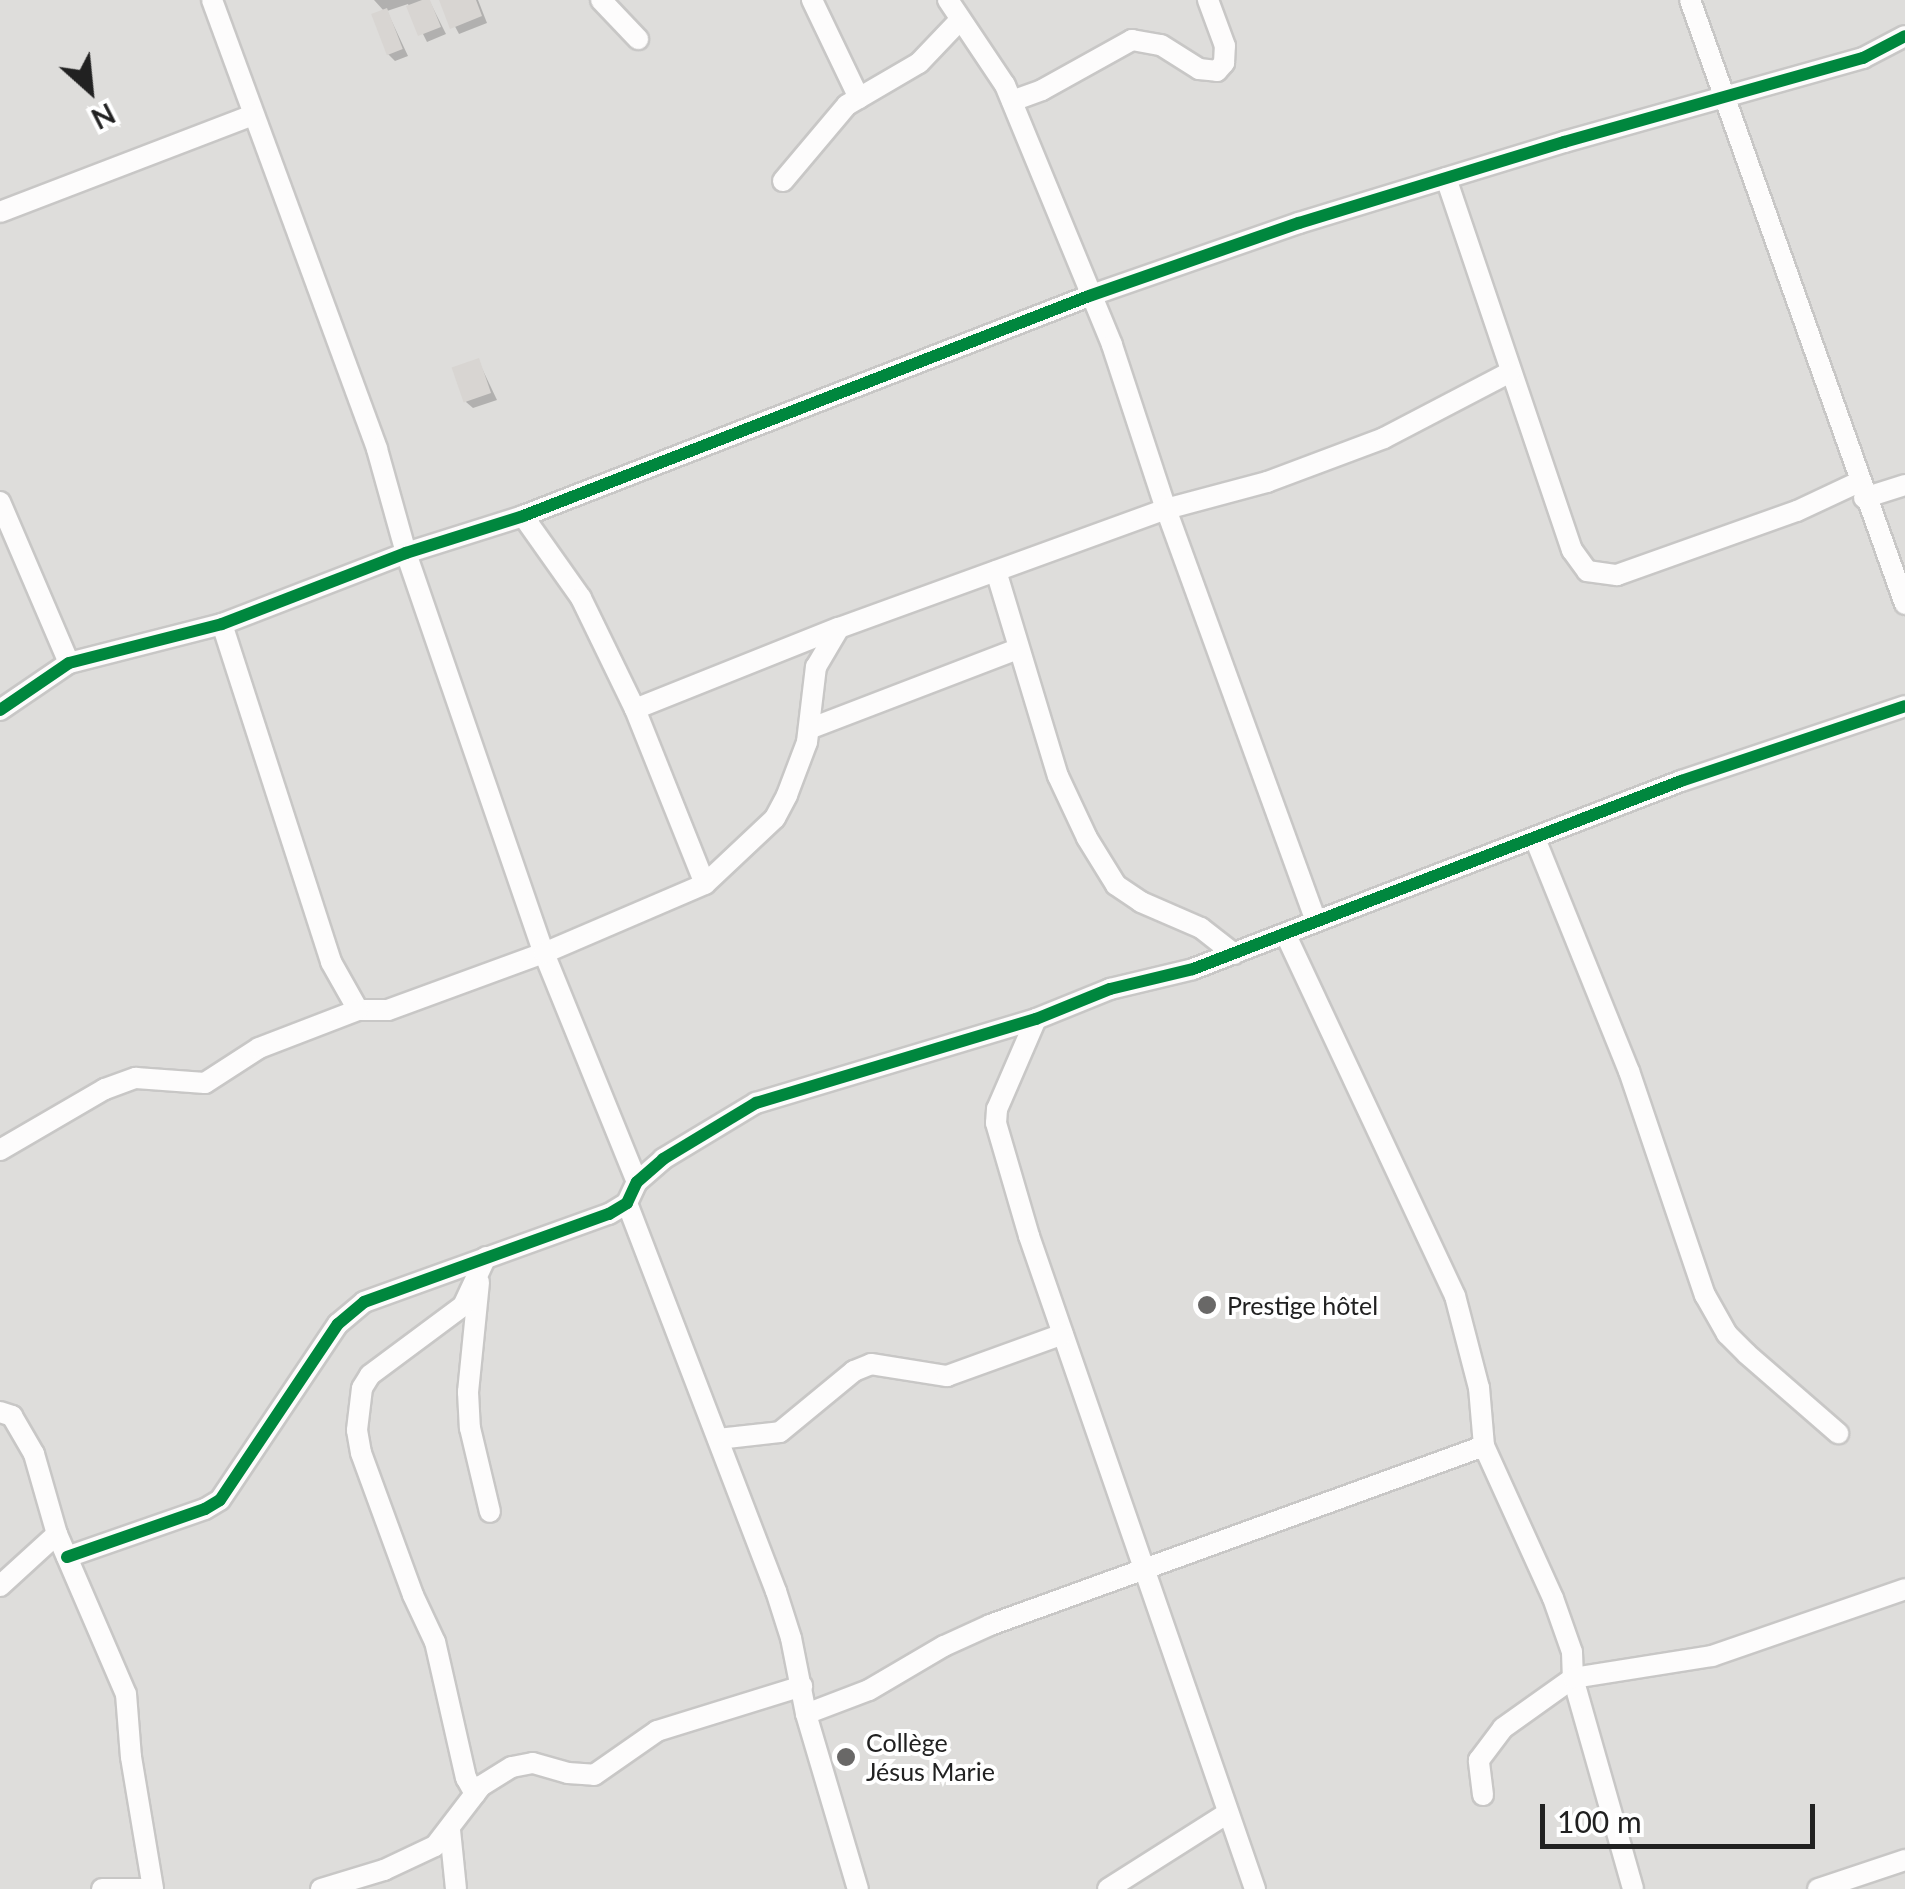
<!DOCTYPE html>
<meta charset="utf-8">
<style>
body{margin:0}
#map{position:relative;width:1905px;height:1889px;overflow:hidden;background:#efedea;font-family:Lato,sans-serif}
div>[style]{position:absolute}
[style*='--x']{left:calc(var(--x)*1px);top:calc(var(--y)*1px);width:calc(var(--w)*1px);rotate:calc(var(--a)*1deg)}
.residential>*{inset:0;background:#dedddb;transform-origin:0 0}
.shadow>*{inset:0;background:#0003}
.building>*{inset:0;background:#d8d5d2;transform-origin:0 0}
.roads{filter:drop-shadow(2px 0 #c8c7c6) drop-shadow(-2px 0 #c8c7c6) drop-shadow(0 2px #c8c7c6) drop-shadow(0 -2px #c8c7c6)}
.street>*{height:20px;margin:-10px;padding:0 10px;transform-origin:10px;border-radius:10px;background:#fdfcfc}
.cycleway>*{height:12px;margin:-6px;padding:0 6px;transform-origin:6px;border-radius:6px;background:#00873e}
.dots>*{width:28px;height:28px;translate:-50% -50%;box-sizing:border-box;border:5px solid #fff;border-radius:50%}
span{translate:-50% -50%;white-space:nowrap;text-align:center;line-height:1.15;-webkit-text-stroke:8px #fff;paint-order:stroke}
.poi-label{font-size:25px;color:#212121}
.left{translate:0 -50%;text-align:left}
.north{position:absolute;left:40px;top:40px;width:100px;height:100px;-webkit-text-stroke:8px #fff;paint-order:stroke;rotate:153deg;font-size:28px;font-weight:700;line-height:40px;text-align:center;color:#212121}
.north::after{content:'';display:block;margin:auto;width:35px;height:45px;background:#212121;clip-path:polygon(50% 0,100% 100%,50% 72%,0 100%)}
.scale{position:absolute;left:1540px;top:1804px;width:275px;height:45px;box-sizing:border-box;border:5px solid #212121;border-top:0;padding-left:12px;font-size:30px;line-height:35px;white-space:nowrap;color:#212121;-webkit-text-stroke:8px #fff;paint-order:stroke}
</style>
<div id="map">
<div class="residential">
<i style="left:0;top:0;width:1905px;height:1889px"></i>
</div>
<div class="shadow">
<i style="clip-path:polygon(374px 0,429px 0,446px 34px,427px 42px,408px 4px,387px 11px,408px 56px,395px 61px,388px 54px,384px 11px)"></i>
<i style="clip-path:polygon(441px 0,478px 0,487px 23px,459px 34px)"></i>
<i style="clip-path:polygon(478px 360px,497px 400px,473px 408px,466px 402px)"></i>
</div>
<div class="building">
<i style="clip-path:polygon(422px 0,430px 0,441px 27px,418px 36px,406px 6px)"></i>
<i style="clip-path:polygon(439px 0,476px 0,482px 16px,450px 29px)"></i>
<i style="left:387px;top:8px;width:44px;height:17px;rotate:69deg"></i>
<i style="left:479px;top:358px;width:37px;height:29px;rotate:71deg"></i>
</div>
<div class="roads">
<div class="street">
<i style="--x:212;--y:0;--w:478;--a:69.8"></i>
<i style="--x:377;--y:449;--w:108;--a:74.4"></i>
<i style="--x:406;--y:553;--w:423;--a:71"></i>
<i style="--x:544;--y:953;--w:247;--a:67.9"></i>
<i style="--x:601;--y:0;--w:54;--a:46.5"></i>
<i style="--x:812;--y:0;--w:109;--a:64.4"></i>
<i style="--x:948;--y:0;--w:102;--a:56.2"></i>
<i style="--x:1005;--y:85;--w:281;--a:67.6"></i>
<i style="--x:1112;--y:345;--w:173;--a:71.8"></i>
<i style="--x:1166;--y:509;--w:436;--a:70"></i>
<i style="--x:1690;--y:0;--w:641;--a:70.41"></i>
<i style="--x:1012;--y:101;--w:32;--a:-20"></i>
<i style="--x:1042;--y:90;--w:103;--a:-29.1"></i>
<i style="--x:1132;--y:40;--w:29;--a:10"></i>
<i style="--x:1161;--y:45;--w:45;--a:32.3"></i>
<i style="--x:1199;--y:69;--w:18;--a:6"></i>
<i style="--x:1217;--y:71;--w:11;--a:-49"></i>
<i style="--x:1224;--y:63;--w:17;--a:-87"></i>
<i style="--x:1225;--y:46;--w:49;--a:-110.3"></i>
<i style="--x:1446;--y:178;--w:393;--a:71.3"></i>
<i style="--x:1572;--y:550;--w:26;--a:54"></i>
<i style="--x:1587;--y:571;--w:30;--a:8"></i>
<i style="--x:1617;--y:575;--w:191;--a:-19.6"></i>
<i style="--x:1797;--y:511;--w:68;--a:-25.1"></i>
<i style="--x:783;--y:181;--w:99;--a:-49.9"></i>
<i style="--x:847;--y:105;--w:83;--a:-30.3"></i>
<i style="--x:919;--y:63;--w:58;--a:-46.4"></i>
<i style="--x:0;--y:212;--w:271;--a:-21"></i>
<i style="--x:1864;--y:498;--w:43;--a:-17.6"></i>
<i style="--x:0;--y:502;--w:175;--a:66.8"></i>
<i style="--x:523;--y:516;--w:100;--a:54.7"></i>
<i style="--x:581;--y:598;--w:123;--a:64.1"></i>
<i style="--x:635;--y:709;--w:188;--a:68.2"></i>
<i style="--x:996;--y:571;--w:214;--a:73.2"></i>
<i style="--x:1058;--y:776;--w:68;--a:64.9"></i>
<i style="--x:1087;--y:838;--w:55;--a:58.3"></i>
<i style="--x:1116;--y:885;--w:30;--a:34"></i>
<i style="--x:1141;--y:902;--w:65;--a:23.4"></i>
<i style="--x:1201;--y:928;--w:42;--a:38.2"></i>
<i style="--x:222;--y:624;--w:355;--a:72.1"></i>
<i style="--x:331;--y:962;--w:55;--a:60.6"></i>
<i style="--x:358;--y:1010;--w:30;--a:0"></i>
<i style="--x:388;--y:1010;--w:166;--a:-20.1"></i>
<i style="--x:544;--y:953;--w:175;--a:-23.2"></i>
<i style="--x:705;--y:884;--w:96;--a:-43.3"></i>
<i style="--x:775;--y:818;--w:26;--a:-62"></i>
<i style="--x:787;--y:795;--w:57;--a:-69.3"></i>
<i style="--x:807;--y:742;--w:76;--a:-83.2"></i>
<i style="--x:816;--y:667;--w:45;--a:-59.5"></i>
<i style="--x:839;--y:628;--w:348;--a:-20"></i>
<i style="--x:1166;--y:509;--w:105;--a:-15"></i>
<i style="--x:1267;--y:482;--w:125;--a:-20.6"></i>
<i style="--x:1384;--y:438;--w:142;--a:-27.6"></i>
<i style="--x:635;--y:709;--w:219;--a:-21.8"></i>
<i style="--x:0;--y:710;--w:83;--a:-34.3"></i>
<i style="--x:69;--y:663;--w:158;--a:-14.3"></i>
<i style="--x:222;--y:624;--w:197;--a:-21.1"></i>
<i style="--x:406;--y:553;--w:123;--a:-17.5"></i>
<i style="--x:523;--y:516;--w:607;--a:-21.24"></i>
<i style="--x:1089;--y:296;--w:222;--a:-19.2"></i>
<i style="--x:1299;--y:223;--w:277;--a:-17"></i>
<i style="--x:1564;--y:142;--w:311;--a:-15.7"></i>
<i style="--x:1863;--y:58;--w:47;--a:-27.6"></i>
<i style="--x:809;--y:729;--w:223;--a:-21"></i>
<i style="--x:1536;--y:841;--w:248;--a:68"></i>
<i style="--x:1629;--y:1071;--w:237;--a:71.3"></i>
<i style="--x:1705;--y:1295;--w:45;--a:60.6"></i>
<i style="--x:1727;--y:1334;--w:28;--a:45"></i>
<i style="--x:1747;--y:1354;--w:121;--a:41"></i>
<i style="--x:1036;--y:1019;--w:98;--a:113.4"></i>
<i style="--x:997;--y:1109;--w:14;--a:94"></i>
<i style="--x:996;--y:1123;--w:118;--a:73.7"></i>
<i style="--x:1029;--y:1236;--w:691;--a:70.91"></i>
<i style="--x:0;--y:1150;--w:121;--a:-30.2"></i>
<i style="--x:105;--y:1089;--w:33;--a:-20"></i>
<i style="--x:136;--y:1078;--w:69;--a:4.1"></i>
<i style="--x:205;--y:1083;--w:64;--a:-32.9"></i>
<i style="--x:259;--y:1048;--w:106;--a:-21"></i>
<i style="--x:627;--y:1203;--w:416;--a:69"></i>
<i style="--x:776;--y:1591;--w:49;--a:72.3"></i>
<i style="--x:791;--y:1638;--w:77;--a:78.8"></i>
<i style="--x:806;--y:1714;--w:183;--a:73.5"></i>
<i style="--x:479;--y:1282;--w:111;--a:95.7"></i>
<i style="--x:468;--y:1392;--w:36;--a:87"></i>
<i style="--x:470;--y:1428;--w:86;--a:76.6"></i>
<i style="--x:0;--y:1412;--w:13;--a:18"></i>
<i style="--x:12;--y:1416;--w:44;--a:59.9"></i>
<i style="--x:34;--y:1454;--w:83;--a:74"></i>
<i style="--x:57;--y:1534;--w:174;--a:66.7"></i>
<i style="--x:126;--y:1694;--w:63;--a:85.5"></i>
<i style="--x:131;--y:1757;--w:134;--a:80.5"></i>
<i style="--x:718;--y:1439;--w:62;--a:-6.4"></i>
<i style="--x:780;--y:1432;--w:96;--a:-39.5"></i>
<i style="--x:854;--y:1371;--w:18;--a:-22"></i>
<i style="--x:871;--y:1364;--w:77;--a:9"></i>
<i style="--x:947;--y:1376;--w:123;--a:-19.9"></i>
<i style="--x:1484;--y:1446;--w:167;--a:65.6"></i>
<i style="--x:1553;--y:1598;--w:57;--a:70.6"></i>
<i style="--x:1572;--y:1652;--w:26;--a:88"></i>
<i style="--x:1573;--y:1678;--w:219;--a:74.1"></i>
<i style="--x:67;--y:1557;--w:146;--a:-19.2"></i>
<i style="--x:205;--y:1509;--w:17;--a:-31"></i>
<i style="--x:220;--y:1500;--w:212;--a:-56.2"></i>
<i style="--x:338;--y:1324;--w:34;--a:-40"></i>
<i style="--x:364;--y:1302;--w:260;--a:-19.8"></i>
<i style="--x:609;--y:1214;--w:21;--a:-31"></i>
<i style="--x:627;--y:1203;--w:23;--a:-65"></i>
<i style="--x:637;--y:1182;--w:35;--a:-41"></i>
<i style="--x:663;--y:1159;--w:109;--a:-31.1"></i>
<i style="--x:756;--y:1103;--w:292;--a:-16.7"></i>
<i style="--x:1036;--y:1019;--w:80;--a:-22.1"></i>
<i style="--x:1110;--y:989;--w:85;--a:-13.5"></i>
<i style="--x:1193;--y:969;--w:523;--a:-21.07"></i>
<i style="--x:1681;--y:781;--w:236;--a:-18.5"></i>
<i style="--x:0;--y:1586;--w:77;--a:-42.4"></i>
<i style="--x:806;--y:1714;--w:67;--a:-20.9"></i>
<i style="--x:869;--y:1690;--w:87;--a:-30.4"></i>
<i style="--x:944;--y:1646;--w:51;--a:-24.5"></i>
<i style="--x:990;--y:1625;--w:525;--a:-19.92"></i>
<i style="--x:1484;--y:1446;--w:58;--a:-94.9"></i>
<i style="--x:1479;--y:1388;--w:95;--a:-104.6"></i>
<i style="--x:1455;--y:1296;--w:399;--a:-115.1"></i>
<i style="--x:475;--y:1794;--w:18;--a:-119"></i>
<i style="--x:466;--y:1778;--w:139;--a:-102.8"></i>
<i style="--x:435;--y:1642;--w:52;--a:-115.1"></i>
<i style="--x:413;--y:1595;--w:151;--a:-110.1"></i>
<i style="--x:361;--y:1453;--w:23;--a:-100"></i>
<i style="--x:357;--y:1430;--w:42;--a:-83.2"></i>
<i style="--x:362;--y:1388;--w:15;--a:-58"></i>
<i style="--x:370;--y:1375;--w:116;--a:-36.6"></i>
<i style="--x:463;--y:1306;--w:54;--a:-64.9"></i>
<i style="--x:1483;--y:1795;--w:35;--a:-97"></i>
<i style="--x:1479;--y:1760;--w:40;--a:-53"></i>
<i style="--x:1503;--y:1728;--w:86;--a:-35.5"></i>
<i style="--x:1573;--y:1678;--w:141;--a:-9"></i>
<i style="--x:1712;--y:1656;--w:204;--a:-19.1"></i>
<i style="--x:450;--y:1830;--w:59;--a:84.2"></i>
<i style="--x:102;--y:1889;--w:49;--a:0"></i>
<i style="--x:321;--y:1889;--w:66;--a:-16.8"></i>
<i style="--x:384;--y:1870;--w:56;--a:-25.2"></i>
<i style="--x:435;--y:1846;--w:76;--a:-52.5"></i>
<i style="--x:481;--y:1786;--w:36;--a:-32"></i>
<i style="--x:512;--y:1767;--w:21;--a:-11"></i>
<i style="--x:533;--y:1763;--w:36;--a:16"></i>
<i style="--x:568;--y:1773;--w:26;--a:4"></i>
<i style="--x:594;--y:1775;--w:77;--a:-34.9"></i>
<i style="--x:657;--y:1731;--w:152;--a:-17.2"></i>
<i style="--x:1108;--y:1889;--w:140;--a:-32.4"></i>
<i style="--x:1818;--y:1889;--w:92;--a:-18.4"></i>
</div>
</div>
<div class="cycleway">
<i style="--x:0;--y:710;--w:83;--a:-34.3"></i>
<i style="--x:69;--y:663;--w:158;--a:-14.3"></i>
<i style="--x:222;--y:624;--w:197;--a:-21.1"></i>
<i style="--x:406;--y:553;--w:123;--a:-17.5"></i>
<i style="--x:523;--y:516;--w:607;--a:-21.24"></i>
<i style="--x:1089;--y:296;--w:222;--a:-19.2"></i>
<i style="--x:1299;--y:223;--w:277;--a:-17"></i>
<i style="--x:1564;--y:142;--w:311;--a:-15.7"></i>
<i style="--x:1863;--y:58;--w:47;--a:-27.6"></i>
<i style="--x:67;--y:1557;--w:146;--a:-19.2"></i>
<i style="--x:205;--y:1509;--w:17;--a:-31"></i>
<i style="--x:220;--y:1500;--w:212;--a:-56.2"></i>
<i style="--x:338;--y:1324;--w:34;--a:-40"></i>
<i style="--x:364;--y:1302;--w:260;--a:-19.8"></i>
<i style="--x:609;--y:1214;--w:21;--a:-31"></i>
<i style="--x:627;--y:1203;--w:23;--a:-65"></i>
<i style="--x:637;--y:1182;--w:35;--a:-41"></i>
<i style="--x:663;--y:1159;--w:109;--a:-31.1"></i>
<i style="--x:756;--y:1103;--w:292;--a:-16.7"></i>
<i style="--x:1036;--y:1019;--w:80;--a:-22.1"></i>
<i style="--x:1110;--y:989;--w:85;--a:-13.5"></i>
<i style="--x:1193;--y:969;--w:523;--a:-21.07"></i>
<i style="--x:1681;--y:781;--w:236;--a:-18.5"></i>
</div>
<div class="dots">
<i style="left:1207px;top:1305px;background:#696867"></i>
<i style="left:846px;top:1757px;background:#696867"></i>
</div>
<div class="poi-label">
<span class="left" style="left:1227px;top:1305px">Prestige hôtel</span>
<span class="left" style="left:866px;top:1757px">Collège<br>Jésus Marie</span>
</div>
<div class="north">N</div>
<div class="scale">100 m</div>
</div>
